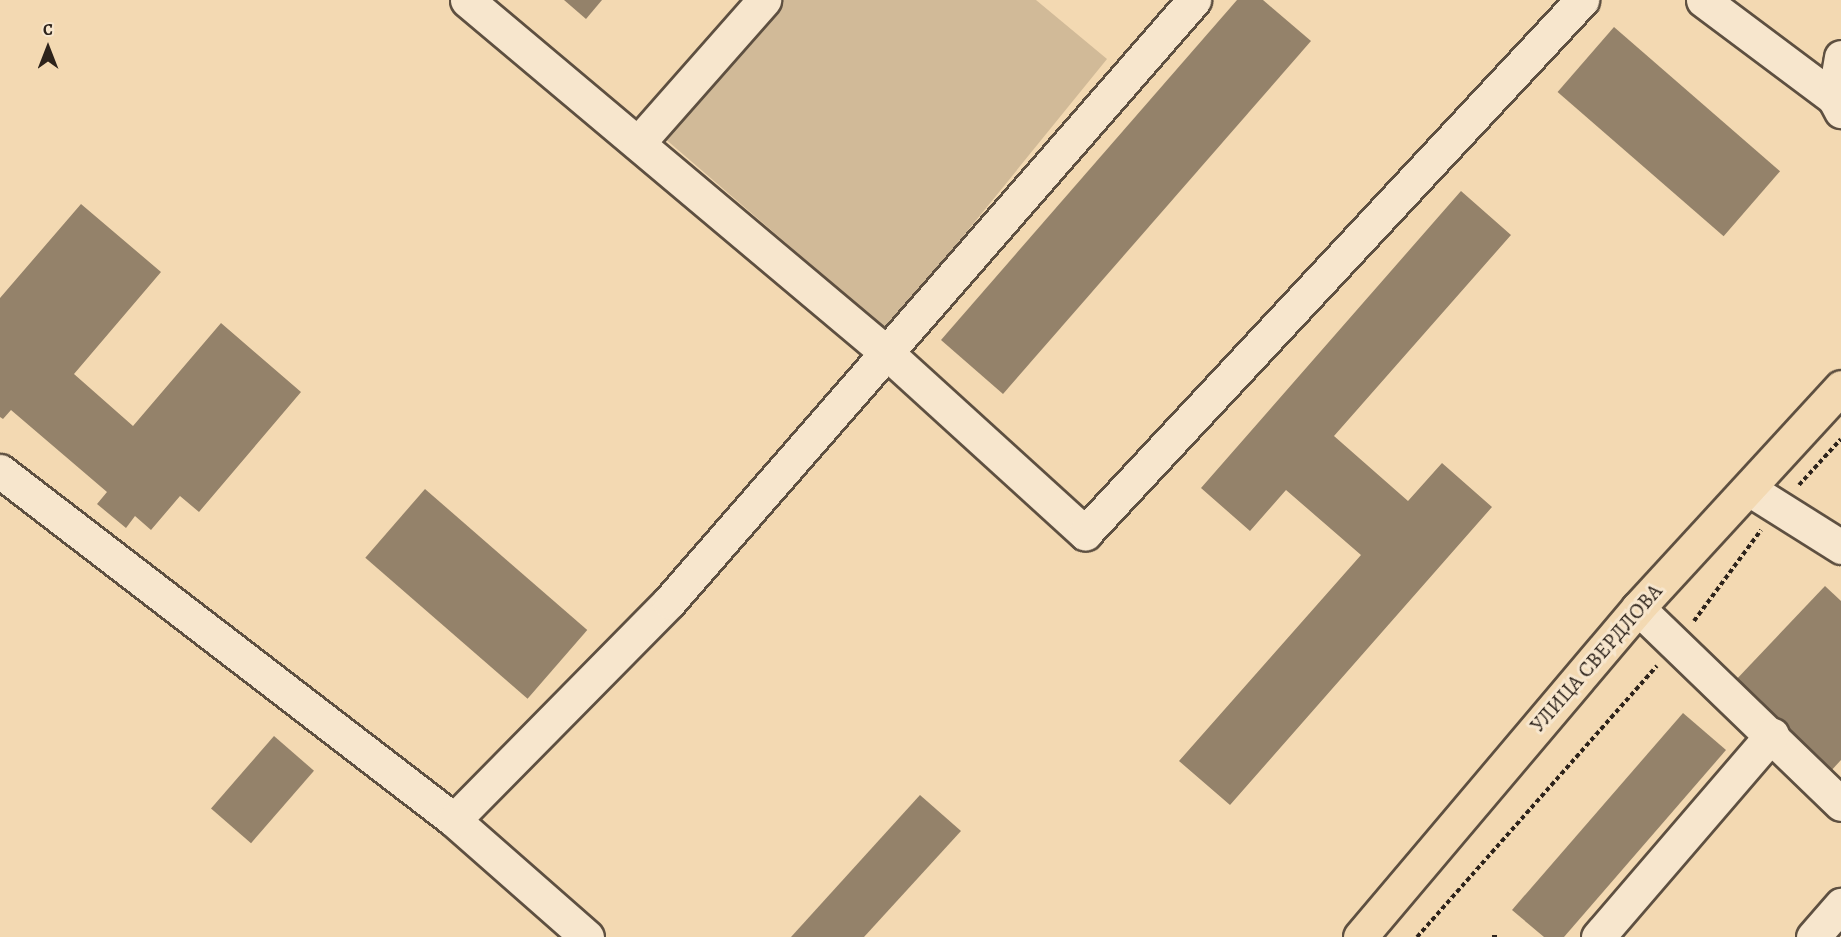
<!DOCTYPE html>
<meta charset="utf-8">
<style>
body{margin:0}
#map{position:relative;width:1841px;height:937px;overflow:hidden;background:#f3d9b2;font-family:Alegreya,serif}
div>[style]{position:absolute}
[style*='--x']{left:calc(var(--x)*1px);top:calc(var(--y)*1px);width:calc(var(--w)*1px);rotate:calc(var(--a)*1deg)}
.green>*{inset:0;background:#d1ba98}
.building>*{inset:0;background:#94826a;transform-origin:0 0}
.path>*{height:4px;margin-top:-2px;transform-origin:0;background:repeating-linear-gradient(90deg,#2d231b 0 4.5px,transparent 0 7.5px)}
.roads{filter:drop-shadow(2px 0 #5e5041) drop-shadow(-2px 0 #5e5041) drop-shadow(0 2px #5e5041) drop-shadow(0 -2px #5e5041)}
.minor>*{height:33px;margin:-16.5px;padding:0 16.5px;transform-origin:16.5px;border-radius:16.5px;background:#f7e6cd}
.major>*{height:33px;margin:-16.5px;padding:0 16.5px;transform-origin:16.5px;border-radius:16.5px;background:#f3d9b2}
span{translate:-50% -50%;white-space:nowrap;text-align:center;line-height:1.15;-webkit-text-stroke:6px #f7e6cd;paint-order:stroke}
.street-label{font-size:21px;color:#2d231b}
.north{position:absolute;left:18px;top:18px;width:60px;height:60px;-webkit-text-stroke:4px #f7e6cd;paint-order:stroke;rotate:0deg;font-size:16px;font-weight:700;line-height:24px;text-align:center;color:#2d231b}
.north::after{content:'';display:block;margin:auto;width:21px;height:27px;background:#2d231b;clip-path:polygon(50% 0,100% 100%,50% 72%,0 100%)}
</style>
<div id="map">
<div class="green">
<i style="clip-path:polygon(782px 0,1036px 0,1107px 59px,887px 330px,663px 137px)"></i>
</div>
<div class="building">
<i style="clip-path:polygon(564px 0,602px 0,586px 19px)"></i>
<i style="clip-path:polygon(1237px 0,1263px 0,1311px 41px,1003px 394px,941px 340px)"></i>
<i style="left:1614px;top:27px;width:220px;height:86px;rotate:41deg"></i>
<i style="clip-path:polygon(1461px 191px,1511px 235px,1334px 436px,1408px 501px,1442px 463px,1492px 507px,1230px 805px,1179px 761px,1361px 555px,1286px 490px,1250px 531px,1201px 488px)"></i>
<i style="clip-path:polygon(81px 204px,161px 272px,74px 374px,133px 426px,221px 323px,301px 392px,199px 512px,180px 496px,151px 530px,135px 516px,126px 528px,97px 504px,107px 492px,11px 410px,3px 419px,0 417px,0 298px)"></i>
<i style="left:425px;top:489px;width:215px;height:91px;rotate:41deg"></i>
<i style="clip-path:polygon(1825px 586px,1841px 601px,1841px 760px,1829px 773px,1733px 683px)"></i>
<i style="clip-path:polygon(1683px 713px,1726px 750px,1564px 937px,1544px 937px,1512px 910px)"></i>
<i style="left:274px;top:736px;width:53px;height:96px;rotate:41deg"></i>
<i style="clip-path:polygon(920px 795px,961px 831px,864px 937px,791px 937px)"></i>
</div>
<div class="path">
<i style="--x:1799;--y:485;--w:62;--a:-47.6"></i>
<i style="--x:1694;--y:621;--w:113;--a:-53.6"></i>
<i style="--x:1417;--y:937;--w:362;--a:-48.5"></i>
<i style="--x:1492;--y:937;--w:6;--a:0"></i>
</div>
<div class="roads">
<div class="minor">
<i style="--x:467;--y:0;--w:549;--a:40.05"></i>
<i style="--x:887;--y:353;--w:268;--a:42.3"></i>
<i style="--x:1085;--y:533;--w:729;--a:-47"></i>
<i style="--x:1703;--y:0;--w:164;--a:36.8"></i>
<i style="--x:1841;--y:57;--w:42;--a:99.7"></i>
<i style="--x:1834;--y:98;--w:15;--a:62"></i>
<i style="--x:638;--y:143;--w:191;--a:-48.6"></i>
<i style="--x:0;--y:471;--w:573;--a:37.55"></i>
<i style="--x:1749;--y:489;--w:109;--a:32.2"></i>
<i style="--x:1638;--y:608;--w:282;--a:44"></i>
<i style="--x:587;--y:937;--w:177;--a:-138.7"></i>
<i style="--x:454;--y:820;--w:306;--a:-45.4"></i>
<i style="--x:669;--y:602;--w:799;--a:-48.91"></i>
<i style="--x:1598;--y:937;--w:267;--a:-49.3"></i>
<i style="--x:1813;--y:937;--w:43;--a:-48.8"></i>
</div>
<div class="major">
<i style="--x:1360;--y:937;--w:431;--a:-49.8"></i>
<i style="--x:1638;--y:608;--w:300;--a:-47.4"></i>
</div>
</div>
<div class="street-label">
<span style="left:1596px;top:658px;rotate:-49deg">УЛИЦА СВЕРДЛОВА</span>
</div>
<div class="north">С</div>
</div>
